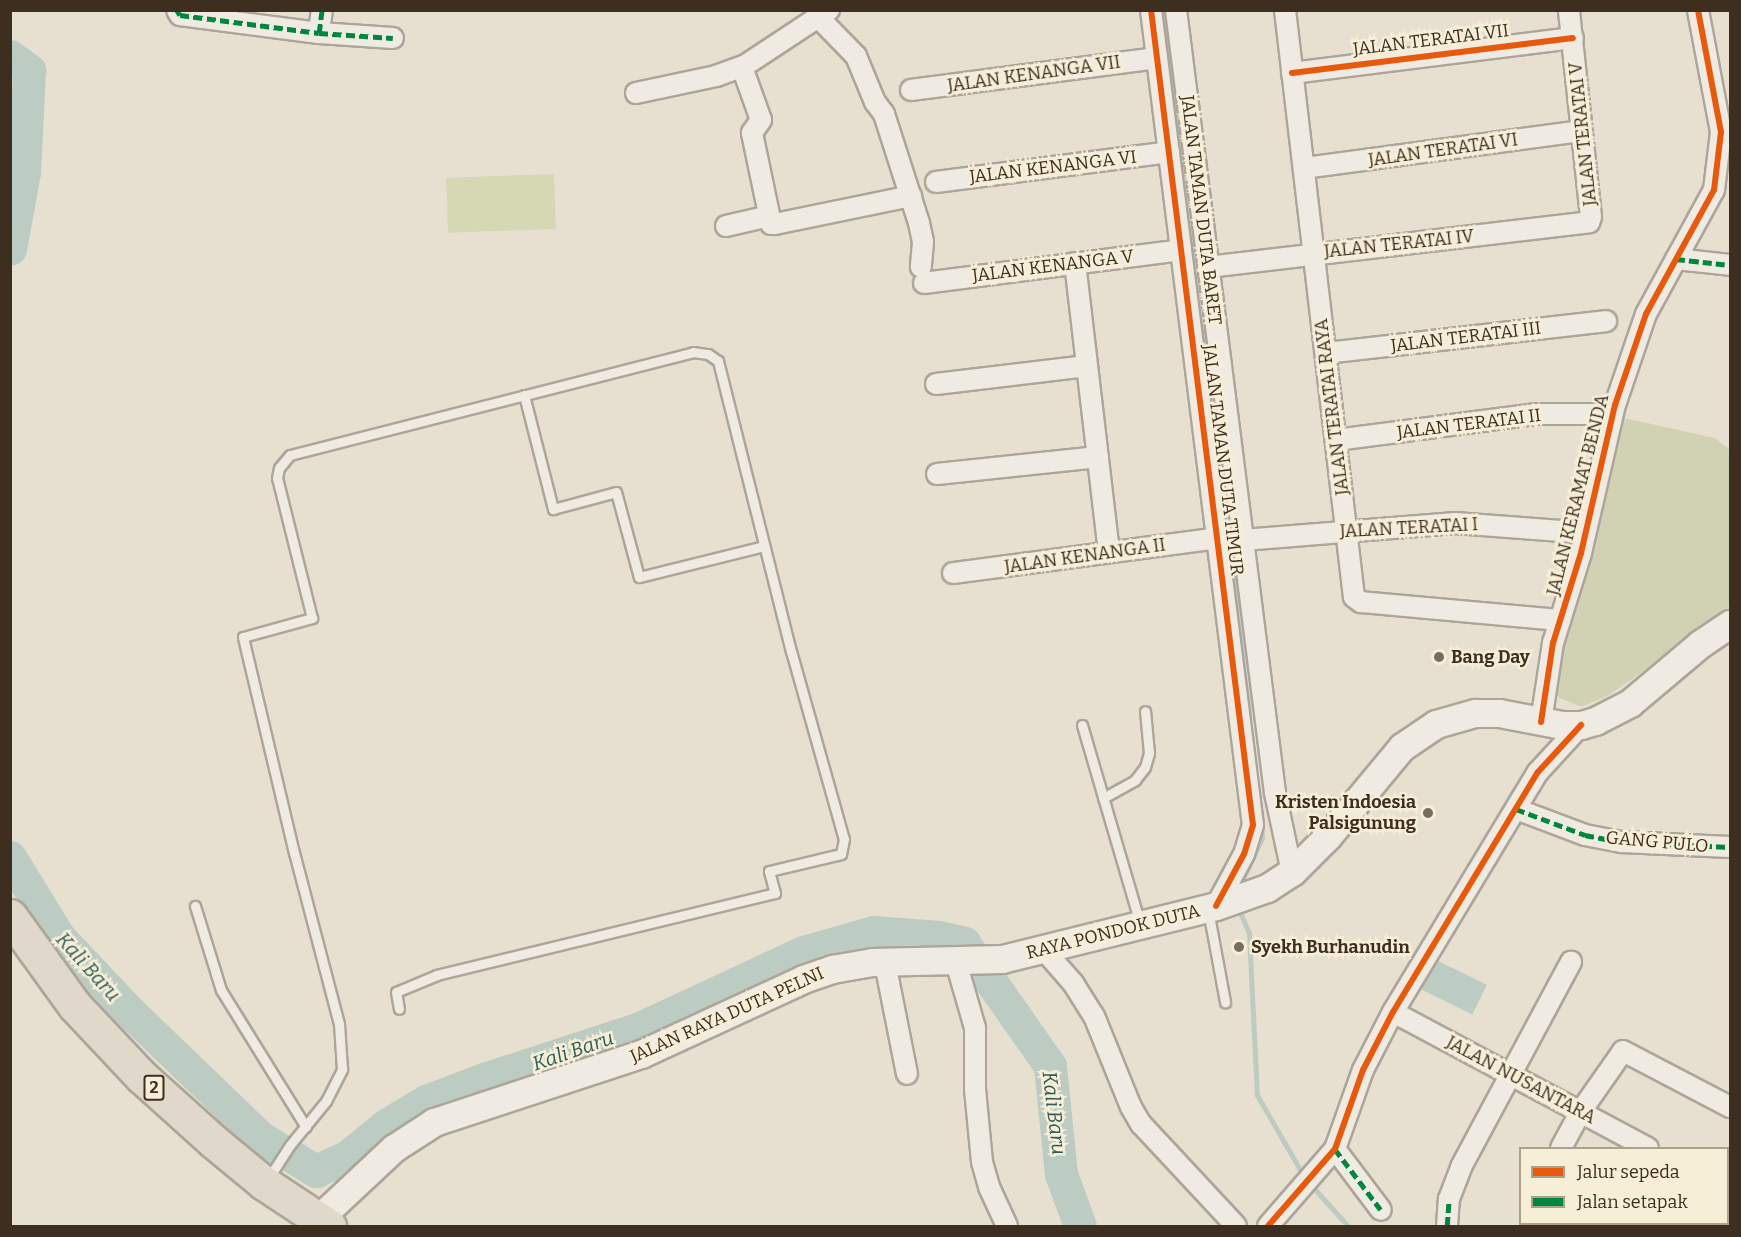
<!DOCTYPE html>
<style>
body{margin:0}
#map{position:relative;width:1741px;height:1237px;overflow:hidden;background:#e7e0d1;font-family:Bitter,serif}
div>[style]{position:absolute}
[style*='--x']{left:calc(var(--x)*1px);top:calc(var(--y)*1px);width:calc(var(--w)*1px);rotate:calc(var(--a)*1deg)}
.green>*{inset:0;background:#d6d7b3;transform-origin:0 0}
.cemetery>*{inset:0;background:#d1d1b3}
.water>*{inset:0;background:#bcccc2;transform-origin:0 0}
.stream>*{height:5px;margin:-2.5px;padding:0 2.5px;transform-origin:2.5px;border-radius:2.5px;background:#bcccc2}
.river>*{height:33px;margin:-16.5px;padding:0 16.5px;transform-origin:16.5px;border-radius:16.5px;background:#bcccc2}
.roads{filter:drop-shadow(2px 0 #ada599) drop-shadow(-2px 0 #ada599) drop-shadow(0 2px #ada599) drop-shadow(0 -2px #ada599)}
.service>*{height:9px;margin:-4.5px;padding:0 4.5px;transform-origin:4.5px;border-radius:4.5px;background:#efebe3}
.minor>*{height:20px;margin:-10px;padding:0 10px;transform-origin:10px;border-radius:10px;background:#efebe3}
.secondary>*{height:27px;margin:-13.5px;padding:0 13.5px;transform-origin:13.5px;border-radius:13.5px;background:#efebe3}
.trunk>*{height:33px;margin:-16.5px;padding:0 16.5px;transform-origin:16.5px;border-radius:16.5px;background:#e0d9cb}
.quiet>*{height:4.5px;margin-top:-2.25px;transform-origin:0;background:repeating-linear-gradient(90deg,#00873e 0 9px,transparent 0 13.5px)}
.cycleway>*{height:6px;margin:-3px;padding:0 3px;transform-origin:3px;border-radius:3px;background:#e8590c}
.dots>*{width:16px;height:16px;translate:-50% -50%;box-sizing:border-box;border:3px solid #f7eed8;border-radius:50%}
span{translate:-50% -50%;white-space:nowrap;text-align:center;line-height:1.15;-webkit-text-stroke:5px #f7eed8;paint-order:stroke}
.shield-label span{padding:2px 4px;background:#f7eed8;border:2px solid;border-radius:4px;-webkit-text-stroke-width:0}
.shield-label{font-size:16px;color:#3d2e20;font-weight:700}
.street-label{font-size:18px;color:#3d2e20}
.poi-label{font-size:18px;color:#3d2e20;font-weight:700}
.left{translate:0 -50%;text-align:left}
.right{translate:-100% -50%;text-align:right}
.water-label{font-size:20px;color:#2f5d5a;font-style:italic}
.frame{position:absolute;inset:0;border:12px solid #3d2e20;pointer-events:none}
.legend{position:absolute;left:1519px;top:1147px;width:210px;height:78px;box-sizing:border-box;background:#f7eed8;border:2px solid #ada18e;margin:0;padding:8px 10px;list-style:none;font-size:18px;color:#3d2e20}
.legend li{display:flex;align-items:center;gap:12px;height:30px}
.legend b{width:30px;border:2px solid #ada18e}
</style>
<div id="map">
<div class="green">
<i style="left:554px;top:174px;width:55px;height:108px;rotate:88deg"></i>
</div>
<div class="cemetery">
<i style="clip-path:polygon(1624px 418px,1715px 438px,1730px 450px,1730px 606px,1698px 626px,1642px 672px,1609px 695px,1581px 707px,1558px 697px,1556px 679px,1561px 642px,1596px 545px,1603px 482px)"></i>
</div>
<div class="water">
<i style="left:1432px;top:958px;width:61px;height:33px;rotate:26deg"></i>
</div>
<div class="stream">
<i style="--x:1164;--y:10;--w:707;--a:83.1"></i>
<i style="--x:1238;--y:889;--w:56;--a:-64.8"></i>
<i style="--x:1262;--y:838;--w:13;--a:-94"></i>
<i style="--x:1237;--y:905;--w:30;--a:67"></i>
<i style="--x:1249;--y:933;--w:162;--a:87.2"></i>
<i style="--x:1257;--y:1095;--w:96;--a:60"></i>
<i style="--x:1311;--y:1185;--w:55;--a:47.9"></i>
</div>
<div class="river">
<i style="--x:10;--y:56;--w:24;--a:36"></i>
<i style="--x:29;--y:70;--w:102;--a:92.8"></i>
<i style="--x:24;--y:172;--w:78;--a:100.3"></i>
<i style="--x:10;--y:857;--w:94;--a:58.5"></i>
<i style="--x:59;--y:937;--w:102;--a:46.6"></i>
<i style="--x:129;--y:1011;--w:182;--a:43.9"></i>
<i style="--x:260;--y:1137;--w:66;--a:31.3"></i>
<i style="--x:316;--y:1171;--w:35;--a:-25"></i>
<i style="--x:348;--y:1156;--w:49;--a:-39.2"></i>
<i style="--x:386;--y:1125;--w:47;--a:-31"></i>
<i style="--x:426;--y:1101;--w:62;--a:-20.8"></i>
<i style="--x:484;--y:1079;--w:164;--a:-18.1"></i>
<i style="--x:640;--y:1028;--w:180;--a:-25"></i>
<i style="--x:803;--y:952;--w:73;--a:-15.9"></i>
<i style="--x:873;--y:932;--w:66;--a:4.3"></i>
<i style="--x:939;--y:937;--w:26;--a:13"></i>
<i style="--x:964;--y:943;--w:150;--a:55"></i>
<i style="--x:1050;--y:1066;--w:109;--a:84.2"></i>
<i style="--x:1061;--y:1174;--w:55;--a:69.9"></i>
</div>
<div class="roads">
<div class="service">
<i style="--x:524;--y:395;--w:118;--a:75.7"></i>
<i style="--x:553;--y:509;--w:65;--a:-15.1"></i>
<i style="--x:616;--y:492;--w:88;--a:74.9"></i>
<i style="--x:639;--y:577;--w:129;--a:-13.9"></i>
<i style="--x:1082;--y:725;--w:206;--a:73.7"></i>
<i style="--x:1103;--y:798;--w:37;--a:-29"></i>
<i style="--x:1135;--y:780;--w:16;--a:-52"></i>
<i style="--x:1145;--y:767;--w:15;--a:-74"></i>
<i style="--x:1149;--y:753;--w:42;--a:-95.4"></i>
<i style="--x:195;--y:906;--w:88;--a:72.8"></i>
<i style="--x:221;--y:990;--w:161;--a:58.2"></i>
<i style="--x:1208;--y:910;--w:94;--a:79.5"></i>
<i style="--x:268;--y:1179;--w:40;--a:-57.1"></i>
<i style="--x:290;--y:1145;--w:57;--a:-50.7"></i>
<i style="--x:326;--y:1101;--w:36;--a:-63"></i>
<i style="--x:342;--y:1069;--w:45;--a:-93.8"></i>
<i style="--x:339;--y:1024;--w:177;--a:-104.7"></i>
<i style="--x:294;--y:853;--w:222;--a:-103.3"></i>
<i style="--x:243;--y:637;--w:72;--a:-15.4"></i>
<i style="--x:312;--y:618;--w:144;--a:-104"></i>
<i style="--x:277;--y:478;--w:10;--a:-79"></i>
<i style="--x:279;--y:468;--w:17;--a:-50"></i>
<i style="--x:290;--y:455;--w:416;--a:-14.3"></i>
<i style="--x:693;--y:352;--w:15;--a:8"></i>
<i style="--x:708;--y:354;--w:12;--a:35"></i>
<i style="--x:718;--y:361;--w:299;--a:75.9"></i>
<i style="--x:791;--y:651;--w:195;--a:74.3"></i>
<i style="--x:844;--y:839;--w:15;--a:101"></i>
<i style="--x:841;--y:854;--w:74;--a:166.7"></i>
<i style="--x:769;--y:871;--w:23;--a:75"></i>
<i style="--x:775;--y:893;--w:348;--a:166.4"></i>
<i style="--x:437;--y:975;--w:44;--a:157.5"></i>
<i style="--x:396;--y:992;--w:17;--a:80"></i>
</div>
<div class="minor">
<i style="--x:177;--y:10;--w:6;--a:59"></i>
<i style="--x:180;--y:15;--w:140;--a:7.4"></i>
<i style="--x:319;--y:33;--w:74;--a:3.9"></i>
<i style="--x:1151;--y:10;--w:821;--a:82.87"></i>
<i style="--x:1253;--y:825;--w:30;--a:107"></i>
<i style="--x:1244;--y:854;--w:59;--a:118.3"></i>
<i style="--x:1176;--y:10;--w:789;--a:82.79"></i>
<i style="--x:1275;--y:793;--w:81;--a:77.9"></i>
<i style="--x:1285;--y:10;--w:591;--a:83.3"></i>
<i style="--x:1354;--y:597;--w:9;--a:36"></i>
<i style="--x:1361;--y:602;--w:200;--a:5.2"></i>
<i style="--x:819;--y:18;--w:53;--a:45.8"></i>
<i style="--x:856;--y:56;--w:50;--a:67.6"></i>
<i style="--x:875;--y:102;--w:15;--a:53"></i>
<i style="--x:884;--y:114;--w:114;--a:72.2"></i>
<i style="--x:919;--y:223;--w:19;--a:78"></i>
<i style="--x:923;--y:242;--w:25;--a:95"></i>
<i style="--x:319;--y:33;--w:23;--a:-83"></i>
<i style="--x:742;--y:67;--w:56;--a:70.3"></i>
<i style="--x:761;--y:120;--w:16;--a:125"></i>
<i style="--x:752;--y:133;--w:93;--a:78.2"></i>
<i style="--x:1292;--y:73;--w:283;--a:-7.1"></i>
<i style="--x:911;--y:90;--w:248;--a:-7.4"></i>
<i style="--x:636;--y:93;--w:82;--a:-12"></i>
<i style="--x:716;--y:76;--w:30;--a:-20"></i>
<i style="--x:744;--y:66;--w:102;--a:-33.4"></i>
<i style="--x:1304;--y:168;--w:280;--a:-7.6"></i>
<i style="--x:936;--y:182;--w:235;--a:-7.3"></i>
<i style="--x:726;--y:226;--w:39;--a:-13"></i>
<i style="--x:764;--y:217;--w:13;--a:32"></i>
<i style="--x:775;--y:224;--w:139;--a:-11.6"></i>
<i style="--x:1676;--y:259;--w:54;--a:6.3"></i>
<i style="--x:1075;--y:263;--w:291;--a:83.3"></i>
<i style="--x:1208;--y:267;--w:384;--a:-6.7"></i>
<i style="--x:1589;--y:222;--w:5;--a:-68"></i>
<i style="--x:1591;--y:217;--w:208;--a:-96.1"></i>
<i style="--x:924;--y:283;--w:259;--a:-7.3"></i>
<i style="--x:1326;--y:353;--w:282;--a:-6.5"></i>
<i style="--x:936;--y:384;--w:152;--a:-6.8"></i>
<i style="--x:1336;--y:440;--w:201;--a:-7.4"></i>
<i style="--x:1535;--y:414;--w:68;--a:0"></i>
<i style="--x:937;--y:474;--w:162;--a:-6"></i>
<i style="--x:1243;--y:540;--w:213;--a:-4.6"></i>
<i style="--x:1455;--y:523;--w:120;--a:4.3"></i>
<i style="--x:953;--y:573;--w:267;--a:-7.5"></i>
<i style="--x:1541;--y:722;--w:80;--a:-81.4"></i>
<i style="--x:1553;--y:643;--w:94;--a:-72.7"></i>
<i style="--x:1581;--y:553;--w:152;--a:-77.1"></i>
<i style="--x:1615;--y:405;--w:96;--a:-71.2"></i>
<i style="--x:1646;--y:314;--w:141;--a:-61.3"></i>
<i style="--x:1714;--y:190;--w:58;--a:-83.1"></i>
<i style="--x:1721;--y:132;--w:124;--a:-100.7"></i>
<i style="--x:1516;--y:809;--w:74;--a:20.6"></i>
<i style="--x:1585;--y:835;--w:38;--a:11"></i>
<i style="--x:1622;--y:842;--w:108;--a:2.7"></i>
<i style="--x:1044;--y:950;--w:44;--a:48.7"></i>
<i style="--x:1073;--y:983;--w:39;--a:58"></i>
<i style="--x:1094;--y:1016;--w:98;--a:67.9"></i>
<i style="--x:1131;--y:1107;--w:20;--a:60"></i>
<i style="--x:1141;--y:1124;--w:139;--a:47"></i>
<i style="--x:956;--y:962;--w:69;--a:73.9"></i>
<i style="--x:975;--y:1028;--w:61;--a:90"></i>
<i style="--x:975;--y:1089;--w:73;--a:84.5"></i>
<i style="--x:982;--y:1162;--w:26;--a:74"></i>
<i style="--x:989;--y:1187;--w:43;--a:65.2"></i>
<i style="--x:885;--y:963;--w:113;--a:78.8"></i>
<i style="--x:1393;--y:1012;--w:289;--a:28.1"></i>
<i style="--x:1561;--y:1148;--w:42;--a:-61.6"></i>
<i style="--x:1581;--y:1111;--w:73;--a:-55"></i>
<i style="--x:1623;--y:1051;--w:121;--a:27.6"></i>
<i style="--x:1335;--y:1149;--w:76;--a:53"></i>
<i style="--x:1728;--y:1192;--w:3;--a:45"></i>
<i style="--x:1556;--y:1224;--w:7;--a:16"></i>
<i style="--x:1268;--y:1226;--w:102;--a:-49"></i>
<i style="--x:1335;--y:1149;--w:84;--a:-70.5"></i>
<i style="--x:1363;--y:1070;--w:65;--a:-62.7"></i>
<i style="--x:1393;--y:1012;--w:280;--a:-58.9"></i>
<i style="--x:1538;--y:772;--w:64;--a:-47.5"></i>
<i style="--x:1447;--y:1226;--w:27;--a:-86"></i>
<i style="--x:1449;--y:1199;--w:34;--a:-69"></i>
<i style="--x:1461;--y:1167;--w:233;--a:-61.8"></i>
</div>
<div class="secondary">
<i style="--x:318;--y:1219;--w:104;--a:-43.1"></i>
<i style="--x:394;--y:1148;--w:48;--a:-33"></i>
<i style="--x:434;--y:1122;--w:218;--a:-18.2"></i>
<i style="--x:641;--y:1054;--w:179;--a:-24.8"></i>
<i style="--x:803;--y:979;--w:31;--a:-19"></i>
<i style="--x:832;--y:969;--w:41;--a:-9.9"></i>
<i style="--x:872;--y:962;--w:130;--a:-1.3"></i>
<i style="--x:1002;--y:959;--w:220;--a:-13.9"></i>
<i style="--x:1216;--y:906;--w:54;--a:-19.4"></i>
<i style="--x:1267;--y:888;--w:30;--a:-33"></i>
<i style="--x:1292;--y:872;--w:51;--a:-45"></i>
<i style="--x:1328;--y:836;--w:116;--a:-50.3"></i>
<i style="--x:1402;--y:747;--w:41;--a:-34.1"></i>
<i style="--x:1436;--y:724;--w:41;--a:-15.8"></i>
<i style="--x:1475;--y:713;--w:24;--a:0"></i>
<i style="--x:1499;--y:713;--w:64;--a:10.8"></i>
<i style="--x:1562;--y:725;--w:19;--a:0"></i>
<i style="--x:1581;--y:725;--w:15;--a:-16"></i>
<i style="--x:1595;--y:721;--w:39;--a:-27"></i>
<i style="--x:1630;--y:703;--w:92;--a:-40.1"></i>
<i style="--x:1700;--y:644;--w:36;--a:-34"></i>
</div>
<div class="trunk">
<i style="--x:10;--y:916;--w:111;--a:54.2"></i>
<i style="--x:75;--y:1006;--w:98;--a:46.7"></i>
<i style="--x:142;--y:1077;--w:96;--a:42"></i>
<i style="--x:213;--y:1141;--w:66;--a:39.5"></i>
<i style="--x:264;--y:1183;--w:78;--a:33.5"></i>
</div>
</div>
<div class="quiet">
<i style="--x:177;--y:10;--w:6;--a:59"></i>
<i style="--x:180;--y:15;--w:140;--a:7.4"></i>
<i style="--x:319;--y:33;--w:74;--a:3.9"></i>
<i style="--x:319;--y:33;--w:23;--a:-83"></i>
<i style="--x:1676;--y:259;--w:54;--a:6.3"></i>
<i style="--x:1516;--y:809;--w:74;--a:20.6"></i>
<i style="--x:1585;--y:835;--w:38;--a:11"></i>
<i style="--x:1622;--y:842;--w:108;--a:2.7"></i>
<i style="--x:1335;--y:1149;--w:76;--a:53"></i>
<i style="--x:1447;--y:1226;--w:27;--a:-86"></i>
</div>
<div class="cycleway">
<i style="--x:1151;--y:10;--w:821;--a:82.87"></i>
<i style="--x:1253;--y:825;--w:30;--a:107"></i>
<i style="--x:1244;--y:854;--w:59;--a:118.3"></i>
<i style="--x:1292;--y:73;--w:283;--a:-7.1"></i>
<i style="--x:1541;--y:722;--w:80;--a:-81.4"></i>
<i style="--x:1553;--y:643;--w:94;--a:-72.7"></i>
<i style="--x:1581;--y:553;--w:152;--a:-77.1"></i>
<i style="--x:1615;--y:405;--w:96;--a:-71.2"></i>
<i style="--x:1646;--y:314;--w:141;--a:-61.3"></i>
<i style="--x:1714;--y:190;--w:58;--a:-83.1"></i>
<i style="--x:1721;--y:132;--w:124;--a:-100.7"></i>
<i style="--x:1268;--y:1226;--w:102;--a:-49"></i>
<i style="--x:1335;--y:1149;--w:84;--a:-70.5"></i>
<i style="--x:1363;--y:1070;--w:65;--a:-62.7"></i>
<i style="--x:1393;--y:1012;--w:280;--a:-58.9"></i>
<i style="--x:1538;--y:772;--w:64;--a:-47.5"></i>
</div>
<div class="dots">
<i style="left:1439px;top:657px;background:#786c5e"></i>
<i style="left:1428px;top:813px;background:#786c5e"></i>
<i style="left:1239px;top:947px;background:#786c5e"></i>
</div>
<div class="shield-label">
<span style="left:154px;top:1088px">2</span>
</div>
<div class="street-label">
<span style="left:1431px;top:40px;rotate:-7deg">JALAN TERATAI VII</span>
<span style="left:1034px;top:74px;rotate:-8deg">JALAN KENANGA VII</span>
<span style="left:1583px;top:134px;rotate:-96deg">JALAN TERATAI V</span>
<span style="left:1443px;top:150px;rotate:-8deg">JALAN TERATAI VI</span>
<span style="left:1053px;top:167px;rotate:-7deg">JALAN KENANGA VI</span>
<span style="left:1201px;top:210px;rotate:83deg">JALAN TAMAN DUTA BARET</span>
<span style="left:1399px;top:244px;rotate:-6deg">JALAN TERATAI IV</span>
<span style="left:1053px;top:266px;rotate:-7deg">JALAN KENANGA V</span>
<span style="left:1466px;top:337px;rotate:-7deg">JALAN TERATAI III</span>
<span style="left:1332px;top:407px;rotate:-97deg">JALAN TERATAI RAYA</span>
<span style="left:1469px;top:424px;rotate:-7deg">JALAN TERATAI II</span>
<span style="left:1223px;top:460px;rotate:83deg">JALAN TAMAN DUTA TIMUR</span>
<span style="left:1578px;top:495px;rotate:-76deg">JALAN KERAMAT BENDA</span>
<span style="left:1409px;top:528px;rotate:-3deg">JALAN TERATAI I</span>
<span style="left:1085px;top:556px;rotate:-8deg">JALAN KENANGA II</span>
<span style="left:1657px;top:842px;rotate:5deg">GANG PULO</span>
<span style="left:1113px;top:932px;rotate:-14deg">RAYA PONDOK DUTA</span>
<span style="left:727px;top:1015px;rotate:-24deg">JALAN RAYA DUTA PELNI</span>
<span style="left:1521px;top:1080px;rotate:28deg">JALAN NUSANTARA</span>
</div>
<div class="poi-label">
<span class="left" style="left:1451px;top:657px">Bang Day</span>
<span class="right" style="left:1416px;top:813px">Kristen Indoesia<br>Palsigunung</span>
<span class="left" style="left:1251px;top:947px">Syekh Burhanudin</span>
</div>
<div class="water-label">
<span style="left:88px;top:967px;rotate:48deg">Kali Baru</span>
<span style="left:573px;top:1051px;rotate:-19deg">Kali Baru</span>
<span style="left:1054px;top:1113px;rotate:83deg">Kali Baru</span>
</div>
<div class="frame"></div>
<ul class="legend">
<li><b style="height:8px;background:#e8590c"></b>Jalur sepeda</li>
<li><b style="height:8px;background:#00873e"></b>Jalan setapak</li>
</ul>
</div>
